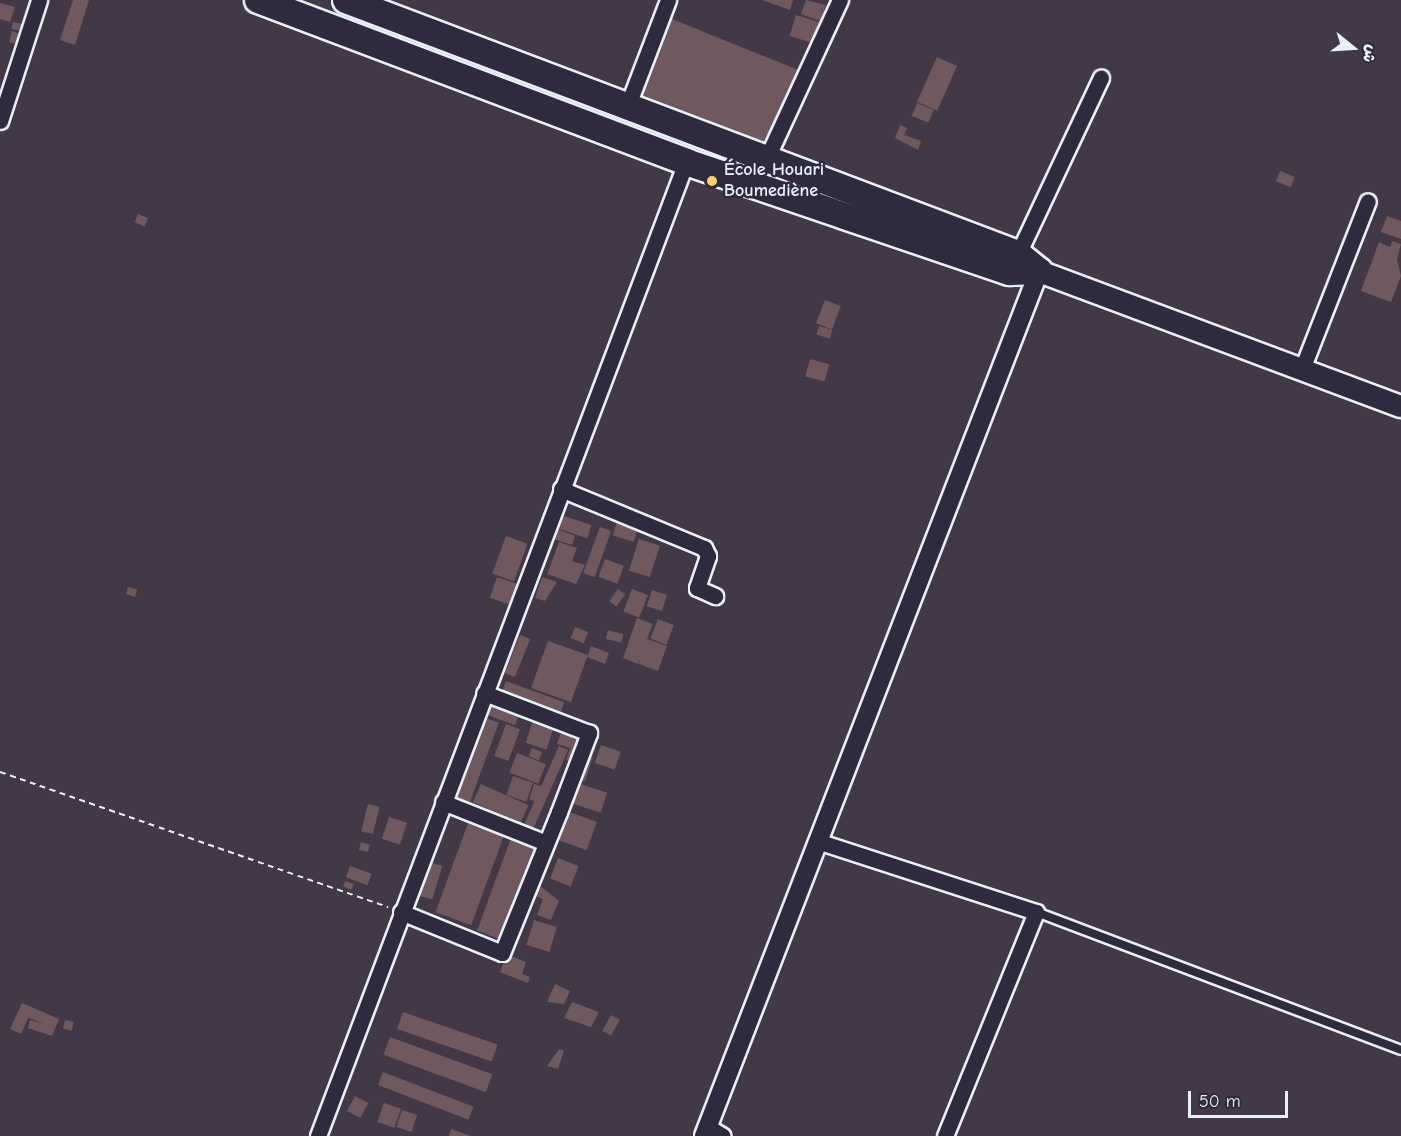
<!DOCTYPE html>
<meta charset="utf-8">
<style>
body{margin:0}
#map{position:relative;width:1401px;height:1136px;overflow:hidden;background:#423847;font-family:"Comic Neue","Playpen Sans Arabic",sans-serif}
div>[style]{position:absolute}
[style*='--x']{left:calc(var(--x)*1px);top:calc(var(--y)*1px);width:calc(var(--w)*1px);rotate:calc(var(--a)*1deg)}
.building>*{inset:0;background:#6f595f;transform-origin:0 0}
.path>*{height:2px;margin-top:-1px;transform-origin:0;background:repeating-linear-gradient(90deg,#e8f1f8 0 6px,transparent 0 10.5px)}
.roads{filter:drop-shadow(2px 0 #e8f1f8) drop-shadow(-2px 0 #e8f1f8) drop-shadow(0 2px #e8f1f8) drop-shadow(0 -2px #e8f1f8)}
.service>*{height:8px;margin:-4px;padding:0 4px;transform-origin:4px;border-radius:4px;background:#2f2a3d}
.minor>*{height:15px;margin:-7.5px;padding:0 7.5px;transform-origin:7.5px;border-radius:7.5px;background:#2f2a3d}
.tertiary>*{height:18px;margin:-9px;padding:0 9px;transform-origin:9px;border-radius:9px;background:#2f2a3d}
.secondary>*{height:21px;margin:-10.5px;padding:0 10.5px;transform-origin:10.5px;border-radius:10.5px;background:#2f2a3d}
.trunk>*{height:26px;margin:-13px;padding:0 13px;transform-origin:13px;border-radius:13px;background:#2f2a3d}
.dots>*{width:16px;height:16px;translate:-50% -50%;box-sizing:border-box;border:3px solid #2f2a3d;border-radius:50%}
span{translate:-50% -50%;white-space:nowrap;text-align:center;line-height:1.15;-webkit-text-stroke:5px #2f2a3d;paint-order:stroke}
.poi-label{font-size:18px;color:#e8f1f8;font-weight:700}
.left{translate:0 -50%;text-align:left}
.north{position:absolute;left:1323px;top:18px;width:60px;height:60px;-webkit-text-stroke:4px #2f2a3d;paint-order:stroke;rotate:108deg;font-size:16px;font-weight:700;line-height:24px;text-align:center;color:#e8f1f8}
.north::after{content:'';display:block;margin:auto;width:21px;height:27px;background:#e8f1f8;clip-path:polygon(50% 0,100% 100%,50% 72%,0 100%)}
.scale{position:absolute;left:1188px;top:1091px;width:100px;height:27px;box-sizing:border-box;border:3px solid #e8f1f8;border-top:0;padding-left:8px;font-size:18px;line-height:21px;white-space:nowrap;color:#e8f1f8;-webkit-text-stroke:4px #2f2a3d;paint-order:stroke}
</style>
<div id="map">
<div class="building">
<i style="clip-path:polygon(73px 0,89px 0,75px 45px,60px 40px)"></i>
<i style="clip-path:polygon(762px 0,793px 0,790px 10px)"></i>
<i style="clip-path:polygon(806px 0,826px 5px,820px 21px,801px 14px)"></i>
<i style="clip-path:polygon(0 3px,15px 7px,10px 22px,0 19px)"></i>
<i style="left:796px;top:15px;width:24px;height:22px;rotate:17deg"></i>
<i style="left:672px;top:19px;width:139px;height:85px;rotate:22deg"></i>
<i style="left:13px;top:22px;width:9px;height:7px;rotate:13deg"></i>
<i style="clip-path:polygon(12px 31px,20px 34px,16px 44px,9px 42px)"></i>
<i style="left:937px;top:57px;width:22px;height:49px;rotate:24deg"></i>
<i style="left:917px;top:103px;width:18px;height:14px;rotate:22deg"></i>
<i style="clip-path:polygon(900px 125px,907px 128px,904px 135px,921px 141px,918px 150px,895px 138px)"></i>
<i style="left:1280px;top:171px;width:16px;height:11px;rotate:22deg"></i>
<i style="left:138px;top:214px;width:11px;height:9px;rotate:22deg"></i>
<i style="clip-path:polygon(1387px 216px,1401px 221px,1401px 239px,1381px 232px)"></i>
<i style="clip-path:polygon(1392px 241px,1401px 244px,1397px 259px,1401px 276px,1391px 302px,1361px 291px,1379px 242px,1390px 247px)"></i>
<i style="left:825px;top:300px;width:17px;height:25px;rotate:21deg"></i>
<i style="left:819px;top:326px;width:14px;height:9px;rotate:17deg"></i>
<i style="left:810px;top:359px;width:20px;height:18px;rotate:15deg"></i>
<i style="left:561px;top:515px;width:32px;height:14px;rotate:18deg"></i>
<i style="left:617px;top:522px;width:22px;height:14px;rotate:18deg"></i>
<i style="left:600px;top:527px;width:12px;height:49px;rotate:20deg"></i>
<i style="clip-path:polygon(554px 528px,575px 536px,572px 545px,550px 538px)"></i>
<i style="left:506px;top:536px;width:23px;height:40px;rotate:20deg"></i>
<i style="left:639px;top:539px;width:22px;height:33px;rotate:18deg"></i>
<i style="clip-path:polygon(559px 542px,577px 548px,572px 561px,585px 565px,576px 584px,547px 574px)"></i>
<i style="left:605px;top:559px;width:20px;height:19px;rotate:20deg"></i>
<i style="left:497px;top:577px;width:28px;height:22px;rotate:19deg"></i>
<i style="clip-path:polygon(542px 577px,557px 582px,545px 601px,535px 598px)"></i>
<i style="clip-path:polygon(128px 587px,137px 589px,135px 597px,126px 594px)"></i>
<i style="left:618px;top:589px;width:9px;height:15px;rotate:36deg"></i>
<i style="left:632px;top:589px;width:17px;height:24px;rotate:21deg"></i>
<i style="left:652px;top:590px;width:16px;height:17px;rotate:18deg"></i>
<i style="clip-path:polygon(637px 618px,653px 624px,647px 639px,667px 646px,658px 671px,639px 664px,641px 658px,638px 664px,623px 658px)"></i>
<i style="left:658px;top:619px;width:17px;height:21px;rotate:21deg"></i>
<i style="left:575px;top:627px;width:14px;height:12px;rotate:21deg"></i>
<i style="left:608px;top:630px;width:16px;height:9px;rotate:15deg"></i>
<i style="left:520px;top:635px;width:11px;height:41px;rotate:22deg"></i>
<i style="clip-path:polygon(548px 641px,588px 655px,591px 646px,609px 653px,605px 664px,587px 657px,571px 702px,531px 688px)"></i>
<i style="left:506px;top:681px;width:62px;height:15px;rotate:20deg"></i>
<i style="left:492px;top:704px;width:29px;height:12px;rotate:20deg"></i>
<i style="left:480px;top:716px;width:20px;height:89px;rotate:20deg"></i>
<i style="left:533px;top:720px;width:22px;height:24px;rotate:18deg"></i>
<i style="left:506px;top:724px;width:15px;height:34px;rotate:20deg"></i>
<i style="clip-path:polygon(561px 733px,582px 741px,574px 763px,566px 760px,570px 748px,557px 744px)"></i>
<i style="left:601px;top:745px;width:21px;height:19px;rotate:19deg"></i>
<i style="left:559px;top:746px;width:10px;height:88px;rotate:24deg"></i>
<i style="left:532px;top:748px;width:11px;height:9px;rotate:22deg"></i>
<i style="left:517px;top:753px;width:31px;height:21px;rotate:21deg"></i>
<i style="left:584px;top:755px;width:9px;height:25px;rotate:18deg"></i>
<i style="left:513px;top:776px;width:21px;height:20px;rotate:19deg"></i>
<i style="left:574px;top:782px;width:35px;height:21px;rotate:18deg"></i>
<i style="left:481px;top:784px;width:52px;height:20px;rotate:24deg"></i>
<i style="left:534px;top:784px;width:9px;height:16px;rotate:18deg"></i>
<i style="left:368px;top:804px;width:12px;height:28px;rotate:14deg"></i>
<i style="left:564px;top:810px;width:35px;height:30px;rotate:20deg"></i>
<i style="left:389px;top:817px;width:19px;height:23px;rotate:18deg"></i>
<i style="left:468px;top:823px;width:38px;height:95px;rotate:20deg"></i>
<i style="left:512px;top:835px;width:27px;height:102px;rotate:20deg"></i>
<i style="clip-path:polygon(361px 842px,370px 845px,368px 852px,359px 850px)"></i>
<i style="left:558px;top:858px;width:22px;height:22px;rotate:21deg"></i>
<i style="left:429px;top:862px;width:14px;height:35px;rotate:17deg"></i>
<i style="left:350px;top:866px;width:23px;height:12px;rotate:20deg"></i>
<i style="clip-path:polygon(345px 881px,354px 884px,351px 890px,343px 886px)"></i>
<i style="clip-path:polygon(539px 885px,559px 901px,551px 920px,537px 915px,543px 899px,535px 896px)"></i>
<i style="left:534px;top:920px;width:24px;height:26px;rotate:17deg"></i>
<i style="clip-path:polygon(507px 955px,526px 962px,522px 974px,530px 977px,528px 983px,500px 972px)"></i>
<i style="clip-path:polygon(555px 984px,570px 991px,564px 1004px,547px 1002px)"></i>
<i style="clip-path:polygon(572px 1002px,599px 1012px,591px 1027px,564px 1018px)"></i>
<i style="clip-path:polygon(22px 1003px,59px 1019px,52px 1036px,28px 1028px,30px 1020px,45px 1024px,29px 1018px,31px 1012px,21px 1034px,10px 1029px)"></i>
<i style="left:403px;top:1012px;width:100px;height:18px;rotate:19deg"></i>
<i style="left:611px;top:1015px;width:10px;height:18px;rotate:29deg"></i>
<i style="left:65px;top:1020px;width:9px;height:9px;rotate:13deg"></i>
<i style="left:390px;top:1037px;width:109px;height:19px;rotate:20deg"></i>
<i style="clip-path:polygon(559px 1049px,564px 1051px,558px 1069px,547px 1066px)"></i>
<i style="left:383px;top:1072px;width:97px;height:14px;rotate:21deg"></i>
<i style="left:355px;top:1096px;width:15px;height:17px;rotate:28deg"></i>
<i style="left:384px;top:1103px;width:18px;height:20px;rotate:19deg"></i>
<i style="left:402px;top:1110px;width:16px;height:18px;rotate:18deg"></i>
<i style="clip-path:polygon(451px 1129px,471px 1136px,449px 1136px)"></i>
</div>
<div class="path">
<i style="--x:0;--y:772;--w:411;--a:19.2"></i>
</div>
<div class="roads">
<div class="service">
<i style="--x:1036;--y:912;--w:390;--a:20.7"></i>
</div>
<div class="minor">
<i style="--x:626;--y:110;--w:118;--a:-69.1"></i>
<i style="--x:0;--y:121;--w:127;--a:-72.1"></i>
<i style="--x:765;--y:162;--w:179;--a:-65.2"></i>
<i style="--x:1018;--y:254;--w:195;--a:-64.8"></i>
<i style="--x:1302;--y:369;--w:180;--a:-68.6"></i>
<i style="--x:561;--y:489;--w:155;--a:22.4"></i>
<i style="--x:704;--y:548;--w:9;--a:63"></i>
<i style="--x:708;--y:556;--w:34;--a:109"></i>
<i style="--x:697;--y:588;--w:20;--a:24"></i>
<i style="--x:443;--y:802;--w:111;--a:21.7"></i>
<i style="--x:820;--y:842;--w:227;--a:18"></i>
<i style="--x:1036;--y:912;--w:242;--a:112.1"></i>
<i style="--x:401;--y:912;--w:109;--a:22.1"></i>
<i style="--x:502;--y:953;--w:152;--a:-68"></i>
<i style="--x:559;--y:812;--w:85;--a:-69.2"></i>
<i style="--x:589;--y:733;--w:112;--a:-159.1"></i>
<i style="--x:708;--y:1127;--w:17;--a:31"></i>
<i style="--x:318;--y:1136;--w:1041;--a:-69.3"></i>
</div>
<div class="tertiary">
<i style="--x:704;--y:1136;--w:928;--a:-68.83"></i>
</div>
<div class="secondary">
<i style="--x:1039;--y:271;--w:386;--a:20.5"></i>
</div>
<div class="trunk">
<i style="--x:258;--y:0;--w:458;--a:20.7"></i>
<i style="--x:686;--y:162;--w:342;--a:18.8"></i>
<i style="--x:1010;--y:272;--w:29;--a:-2"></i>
<i style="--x:346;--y:0;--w:718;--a:20.71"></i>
<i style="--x:1018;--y:254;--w:27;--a:39"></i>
</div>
</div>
<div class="dots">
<i style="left:712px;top:181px;background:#ffd166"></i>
</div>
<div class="poi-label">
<span class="left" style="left:724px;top:181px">École Houari<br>Boumediène</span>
</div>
<div class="north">ش</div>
<div class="scale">50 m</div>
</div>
